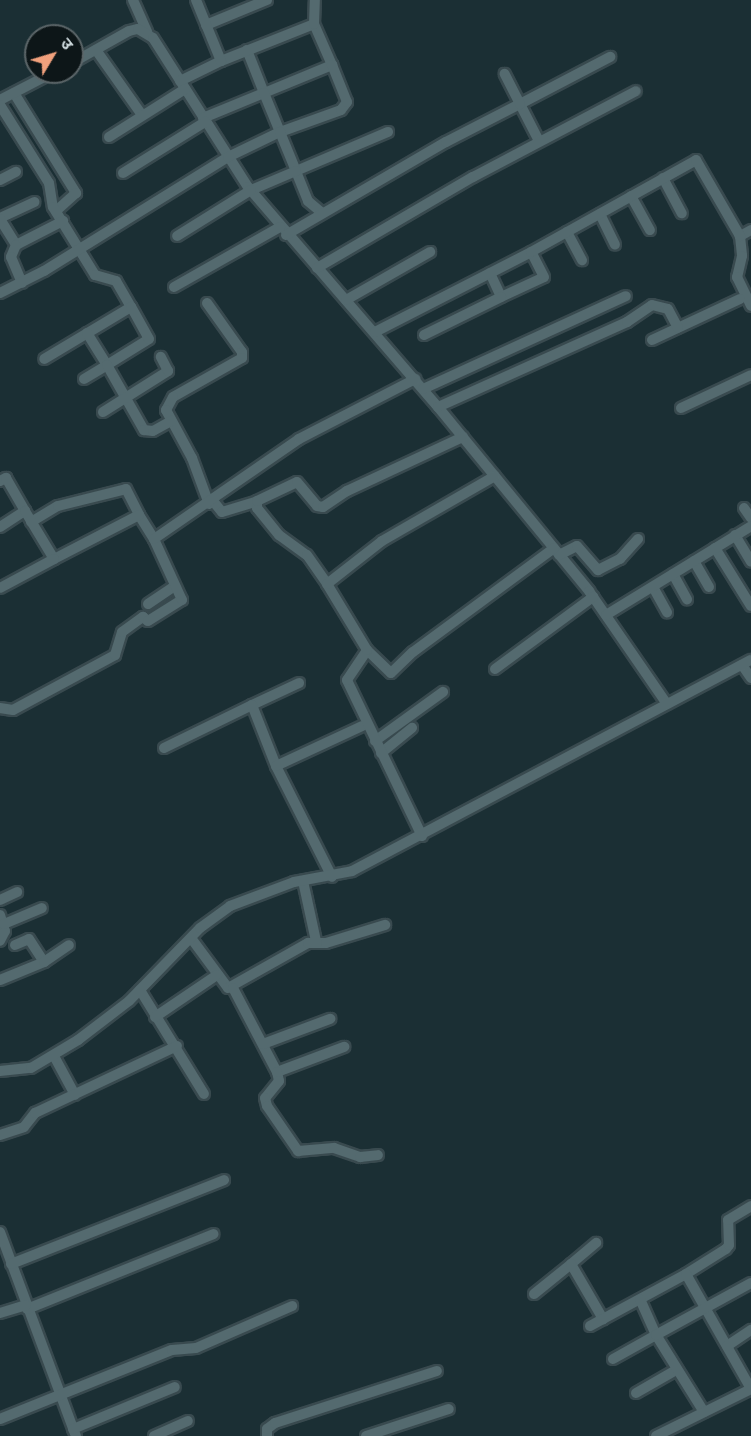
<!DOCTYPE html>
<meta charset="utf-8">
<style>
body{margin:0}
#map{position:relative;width:751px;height:1436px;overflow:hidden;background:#1b2f34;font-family:Jost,"Noto Sans Devanagari",sans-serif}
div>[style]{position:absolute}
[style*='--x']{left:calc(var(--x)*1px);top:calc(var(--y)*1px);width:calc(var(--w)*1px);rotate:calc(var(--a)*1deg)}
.roads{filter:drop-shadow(2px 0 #394a4f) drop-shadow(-2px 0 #394a4f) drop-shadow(0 2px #394a4f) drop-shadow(0 -2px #394a4f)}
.minor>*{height:10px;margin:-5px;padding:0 5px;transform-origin:5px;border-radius:5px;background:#546a6f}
span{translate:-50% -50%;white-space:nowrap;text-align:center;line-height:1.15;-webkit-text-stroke:4.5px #0d1618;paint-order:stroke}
.north{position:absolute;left:24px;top:24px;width:60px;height:60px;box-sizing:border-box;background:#0d1618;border:2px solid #5b6568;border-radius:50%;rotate:52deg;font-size:16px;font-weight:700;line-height:24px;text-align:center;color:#d0dcdf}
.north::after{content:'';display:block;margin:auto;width:21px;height:27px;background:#f1a17d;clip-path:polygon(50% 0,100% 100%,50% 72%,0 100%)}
</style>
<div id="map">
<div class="roads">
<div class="minor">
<i style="--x:133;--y:0;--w:35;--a:66"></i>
<i style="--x:206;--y:25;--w:66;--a:-22.3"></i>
<i style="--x:96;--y:50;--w:80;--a:54.7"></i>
<i style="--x:247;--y:50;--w:46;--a:68.4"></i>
<i style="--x:264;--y:93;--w:74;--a:-22.4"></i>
<i style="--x:332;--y:65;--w:45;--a:-113.7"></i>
<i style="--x:221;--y:61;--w:100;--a:-21.7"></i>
<i style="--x:314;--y:24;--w:24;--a:-88"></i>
<i style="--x:72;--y:63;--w:65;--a:-29.3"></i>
<i style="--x:129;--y:31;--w:9;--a:-13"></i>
<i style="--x:138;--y:29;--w:17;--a:31"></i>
<i style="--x:153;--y:38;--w:177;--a:57.5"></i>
<i style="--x:248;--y:187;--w:291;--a:49.2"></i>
<i style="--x:438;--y:407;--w:238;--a:50.6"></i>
<i style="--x:589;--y:591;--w:137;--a:55.4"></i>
<i style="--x:180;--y:81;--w:46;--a:-26"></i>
<i style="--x:221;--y:61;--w:66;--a:-112.3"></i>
<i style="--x:14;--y:93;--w:118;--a:58.2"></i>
<i style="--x:76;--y:193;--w:27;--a:138"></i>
<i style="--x:0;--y:100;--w:61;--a:-27.4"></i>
<i style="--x:0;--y:105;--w:92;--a:57.9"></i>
<i style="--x:49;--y:183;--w:24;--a:81"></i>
<i style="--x:53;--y:207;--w:80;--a:58.3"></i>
<i style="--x:95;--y:275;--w:22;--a:16"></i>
<i style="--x:116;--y:281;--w:30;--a:60"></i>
<i style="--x:131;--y:307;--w:101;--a:149.1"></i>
<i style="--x:203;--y:118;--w:66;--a:-22.3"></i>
<i style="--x:264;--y:93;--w:42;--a:67.7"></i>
<i style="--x:280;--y:132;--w:65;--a:-19.8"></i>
<i style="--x:341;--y:110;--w:10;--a:-53"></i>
<i style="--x:347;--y:102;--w:40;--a:-112"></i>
<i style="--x:109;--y:137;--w:90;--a:-32.3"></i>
<i style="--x:539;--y:141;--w:42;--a:-117.2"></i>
<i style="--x:520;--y:104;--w:102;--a:-27.6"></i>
<i style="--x:123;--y:173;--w:97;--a:-31.9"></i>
<i style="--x:663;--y:178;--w:40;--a:62"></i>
<i style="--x:0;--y:180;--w:18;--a:-27"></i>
<i style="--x:631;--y:196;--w:39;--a:61"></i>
<i style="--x:321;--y:212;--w:17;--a:-140"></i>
<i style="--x:308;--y:201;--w:32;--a:-112"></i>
<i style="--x:296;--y:171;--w:100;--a:-23"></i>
<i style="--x:600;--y:214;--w:34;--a:64"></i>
<i style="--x:0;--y:218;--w:38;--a:-25"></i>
<i style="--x:0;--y:219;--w:31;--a:58"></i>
<i style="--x:16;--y:245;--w:53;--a:-27.1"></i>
<i style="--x:751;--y:230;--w:13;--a:151"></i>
<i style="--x:740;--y:236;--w:20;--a:84"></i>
<i style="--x:742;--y:256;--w:22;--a:103"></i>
<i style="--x:737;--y:277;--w:32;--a:64"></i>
<i style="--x:567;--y:232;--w:32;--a:62"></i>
<i style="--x:286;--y:235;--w:185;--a:-30.2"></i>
<i style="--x:446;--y:142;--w:83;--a:-27.2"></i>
<i style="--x:520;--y:104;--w:34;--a:-117"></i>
<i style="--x:16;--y:245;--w:13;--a:113"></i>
<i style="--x:11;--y:257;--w:28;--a:67"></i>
<i style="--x:317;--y:268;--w:181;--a:-30.3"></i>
<i style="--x:473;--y:177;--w:184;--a:-27.8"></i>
<i style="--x:490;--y:273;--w:26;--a:65"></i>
<i style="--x:501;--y:297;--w:47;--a:-24.9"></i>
<i style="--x:544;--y:277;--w:28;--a:-117"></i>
<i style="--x:174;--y:287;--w:122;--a:-29.5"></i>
<i style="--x:0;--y:293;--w:49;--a:-26.6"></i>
<i style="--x:44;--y:271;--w:216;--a:-31.8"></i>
<i style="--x:228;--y:157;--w:58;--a:-25.7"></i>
<i style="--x:280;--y:132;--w:42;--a:67.7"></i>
<i style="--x:296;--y:171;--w:49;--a:157.1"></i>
<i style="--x:251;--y:190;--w:87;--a:148.1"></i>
<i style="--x:346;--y:300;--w:97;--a:-29.7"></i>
<i style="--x:207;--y:303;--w:60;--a:54.5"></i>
<i style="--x:242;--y:352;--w:6;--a:90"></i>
<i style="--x:242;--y:358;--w:79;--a:150.5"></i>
<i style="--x:173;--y:397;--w:15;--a:118"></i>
<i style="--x:166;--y:410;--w:55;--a:61.6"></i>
<i style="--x:192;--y:458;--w:49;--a:69.7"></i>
<i style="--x:375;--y:332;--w:175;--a:-27.1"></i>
<i style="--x:531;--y:252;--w:189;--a:-29.1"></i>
<i style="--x:696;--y:160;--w:88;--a:59.9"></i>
<i style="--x:87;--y:333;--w:38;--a:58"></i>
<i style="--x:107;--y:365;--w:49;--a:-31.8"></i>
<i style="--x:149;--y:339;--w:37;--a:-119"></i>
<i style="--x:424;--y:335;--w:86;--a:-26.3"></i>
<i style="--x:652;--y:340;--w:97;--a:-25"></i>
<i style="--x:84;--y:379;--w:27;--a:-31"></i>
<i style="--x:107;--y:365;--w:75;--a:60.4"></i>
<i style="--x:144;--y:430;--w:9;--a:6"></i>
<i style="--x:153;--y:431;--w:21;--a:-29"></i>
<i style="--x:423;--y:389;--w:223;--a:-24.6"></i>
<i style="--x:438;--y:407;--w:207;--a:-24.2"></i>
<i style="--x:627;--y:322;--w:30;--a:-34"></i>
<i style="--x:652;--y:305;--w:16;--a:14"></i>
<i style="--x:668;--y:309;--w:21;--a:62"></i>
<i style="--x:681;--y:408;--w:77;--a:-25.2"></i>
<i style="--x:103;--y:412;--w:77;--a:-32.2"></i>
<i style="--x:168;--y:371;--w:16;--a:-117"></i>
<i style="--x:0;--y:481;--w:7;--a:-27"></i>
<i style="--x:6;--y:478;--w:38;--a:60"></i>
<i style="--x:213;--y:501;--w:14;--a:51"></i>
<i style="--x:222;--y:512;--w:37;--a:-17"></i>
<i style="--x:257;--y:501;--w:7;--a:90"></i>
<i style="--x:257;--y:508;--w:35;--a:51"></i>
<i style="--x:279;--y:535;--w:34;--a:36"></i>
<i style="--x:307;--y:555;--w:35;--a:55"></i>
<i style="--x:257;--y:501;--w:44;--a:-25.4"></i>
<i style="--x:297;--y:482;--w:31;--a:50"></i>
<i style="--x:317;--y:506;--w:6;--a:9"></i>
<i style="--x:323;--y:507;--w:29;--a:-34"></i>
<i style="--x:347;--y:491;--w:128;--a:-25"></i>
<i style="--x:744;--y:508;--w:12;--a:55"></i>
<i style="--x:139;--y:515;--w:28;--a:58"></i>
<i style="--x:31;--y:522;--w:31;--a:-31"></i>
<i style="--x:58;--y:506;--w:70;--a:-14"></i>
<i style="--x:126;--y:489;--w:29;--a:63"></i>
<i style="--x:139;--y:515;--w:96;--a:152.6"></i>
<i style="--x:0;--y:527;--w:30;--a:-33"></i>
<i style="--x:25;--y:511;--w:56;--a:58.9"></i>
<i style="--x:54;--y:559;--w:61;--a:151.8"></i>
<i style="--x:735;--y:535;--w:31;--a:59"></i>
<i style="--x:715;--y:548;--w:68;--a:58.2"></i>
<i style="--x:559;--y:555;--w:20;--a:-27"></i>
<i style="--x:577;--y:546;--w:32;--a:49"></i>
<i style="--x:598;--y:570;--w:25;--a:-27"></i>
<i style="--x:620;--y:559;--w:27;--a:-48"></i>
<i style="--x:694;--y:561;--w:30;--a:60"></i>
<i style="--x:673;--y:574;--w:29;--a:61"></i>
<i style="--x:653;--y:587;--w:29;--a:61"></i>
<i style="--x:148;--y:604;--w:32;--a:-34"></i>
<i style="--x:606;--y:615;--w:170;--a:-31.5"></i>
<i style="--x:367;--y:650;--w:33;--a:44"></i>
<i style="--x:391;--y:673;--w:30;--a:-44"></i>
<i style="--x:413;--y:652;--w:175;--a:-36.4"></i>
<i style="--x:742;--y:665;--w:16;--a:55"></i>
<i style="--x:495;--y:669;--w:122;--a:-36.3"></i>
<i style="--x:252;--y:705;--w:52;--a:-25.1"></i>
<i style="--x:0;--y:708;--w:13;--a:9"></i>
<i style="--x:13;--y:710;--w:116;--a:-28.3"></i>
<i style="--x:115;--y:655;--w:24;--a:-73"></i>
<i style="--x:122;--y:632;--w:26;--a:-36"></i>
<i style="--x:143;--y:617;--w:6;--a:39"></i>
<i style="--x:148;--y:621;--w:40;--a:-32"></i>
<i style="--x:182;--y:600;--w:67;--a:-114.7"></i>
<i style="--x:154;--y:539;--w:176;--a:-34.6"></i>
<i style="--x:299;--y:439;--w:131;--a:-27.3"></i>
<i style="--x:375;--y:741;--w:84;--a:-35.8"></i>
<i style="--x:164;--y:748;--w:98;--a:-26"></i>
<i style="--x:252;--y:705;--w:66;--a:68.5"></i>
<i style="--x:276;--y:766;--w:124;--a:63.2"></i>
<i style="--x:381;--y:753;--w:40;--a:-39"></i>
<i style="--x:276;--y:766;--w:95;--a:-24.9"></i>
<i style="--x:422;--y:836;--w:173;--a:-115.7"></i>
<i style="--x:347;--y:680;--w:36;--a:-56"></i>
<i style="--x:367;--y:650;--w:77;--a:-121.2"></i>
<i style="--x:327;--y:584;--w:70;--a:-38"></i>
<i style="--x:382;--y:541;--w:130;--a:-29.9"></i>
<i style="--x:303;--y:881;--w:61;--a:77.8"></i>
<i style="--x:0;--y:900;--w:19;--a:-25"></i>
<i style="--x:0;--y:915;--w:17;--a:73"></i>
<i style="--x:5;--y:931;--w:11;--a:117"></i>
<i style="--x:4;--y:924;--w:41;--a:-22.8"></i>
<i style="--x:191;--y:938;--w:62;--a:53.5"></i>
<i style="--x:228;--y:988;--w:92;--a:-29.4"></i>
<i style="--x:308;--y:943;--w:18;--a:0"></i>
<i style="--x:326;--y:943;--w:62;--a:-17"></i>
<i style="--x:15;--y:945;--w:15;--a:-23"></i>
<i style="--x:29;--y:939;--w:27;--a:57"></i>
<i style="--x:0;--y:980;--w:48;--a:-22.2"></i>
<i style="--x:44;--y:962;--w:30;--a:-34"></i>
<i style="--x:233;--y:988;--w:95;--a:62.4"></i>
<i style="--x:277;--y:1072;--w:72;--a:-20.5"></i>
<i style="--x:140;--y:990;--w:122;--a:58.4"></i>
<i style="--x:155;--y:1017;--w:75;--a:-34.1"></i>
<i style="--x:263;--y:1044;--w:72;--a:-20.5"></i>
<i style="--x:54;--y:1056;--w:44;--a:61.7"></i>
<i style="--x:0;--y:1071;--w:31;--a:-6"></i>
<i style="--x:31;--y:1068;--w:55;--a:-30.8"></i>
<i style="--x:78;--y:1040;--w:64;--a:-37.4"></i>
<i style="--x:129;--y:1001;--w:102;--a:-45.8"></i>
<i style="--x:200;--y:928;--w:37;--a:-36"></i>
<i style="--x:230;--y:906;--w:68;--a:-20.6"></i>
<i style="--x:294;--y:882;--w:59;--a:-10.7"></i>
<i style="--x:352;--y:871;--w:451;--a:-27.9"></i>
<i style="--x:277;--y:1072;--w:9;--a:77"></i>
<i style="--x:279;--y:1081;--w:22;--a:129"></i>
<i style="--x:265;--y:1098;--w:8;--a:76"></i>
<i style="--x:267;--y:1106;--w:55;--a:55.4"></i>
<i style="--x:298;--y:1151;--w:36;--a:-5"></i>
<i style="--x:334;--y:1148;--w:28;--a:19"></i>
<i style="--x:360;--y:1157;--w:18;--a:-6"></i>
<i style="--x:0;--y:1135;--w:25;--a:-18"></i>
<i style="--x:24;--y:1127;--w:18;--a:-52"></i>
<i style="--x:35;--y:1113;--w:157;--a:-25.3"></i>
<i style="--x:0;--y:1232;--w:218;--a:69.6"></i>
<i style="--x:11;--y:1264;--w:229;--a:-21.5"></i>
<i style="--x:571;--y:1264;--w:33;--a:-40"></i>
<i style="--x:686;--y:1274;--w:47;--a:-32"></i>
<i style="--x:726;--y:1249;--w:5;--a:-53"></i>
<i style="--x:729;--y:1245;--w:25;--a:-92"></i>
<i style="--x:728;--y:1220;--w:27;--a:-31"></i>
<i style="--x:534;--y:1294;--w:48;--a:-39"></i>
<i style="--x:571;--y:1264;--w:64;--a:59.8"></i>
<i style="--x:27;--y:1309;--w:201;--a:-21.9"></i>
<i style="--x:0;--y:1313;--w:27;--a:-17"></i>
<i style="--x:590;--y:1326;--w:109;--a:-28.4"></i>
<i style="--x:686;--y:1274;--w:132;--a:60.5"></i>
<i style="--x:727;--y:1346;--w:29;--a:-34"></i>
<i style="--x:613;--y:1359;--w:49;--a:-29.2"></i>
<i style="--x:656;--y:1335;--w:39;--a:-114"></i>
<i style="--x:636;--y:1393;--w:46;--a:-29.9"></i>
<i style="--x:704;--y:1412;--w:91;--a:-121.9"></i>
<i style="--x:656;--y:1335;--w:108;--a:-28.7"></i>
<i style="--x:0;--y:1419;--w:185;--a:-21.9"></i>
<i style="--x:172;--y:1350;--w:24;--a:-5"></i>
<i style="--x:196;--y:1348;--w:105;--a:-23.6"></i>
<i style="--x:73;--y:1429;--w:110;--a:-22.4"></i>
<i style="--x:154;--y:1436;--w:37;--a:-24"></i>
<i style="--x:267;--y:1436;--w:7;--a:-90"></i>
<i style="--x:267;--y:1429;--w:10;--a:-37"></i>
<i style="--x:275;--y:1423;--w:170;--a:-17.8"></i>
<i style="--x:366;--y:1436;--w:87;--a:-18"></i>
<i style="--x:656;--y:1436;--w:106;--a:-26.3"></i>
</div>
</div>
<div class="north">उ</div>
</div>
